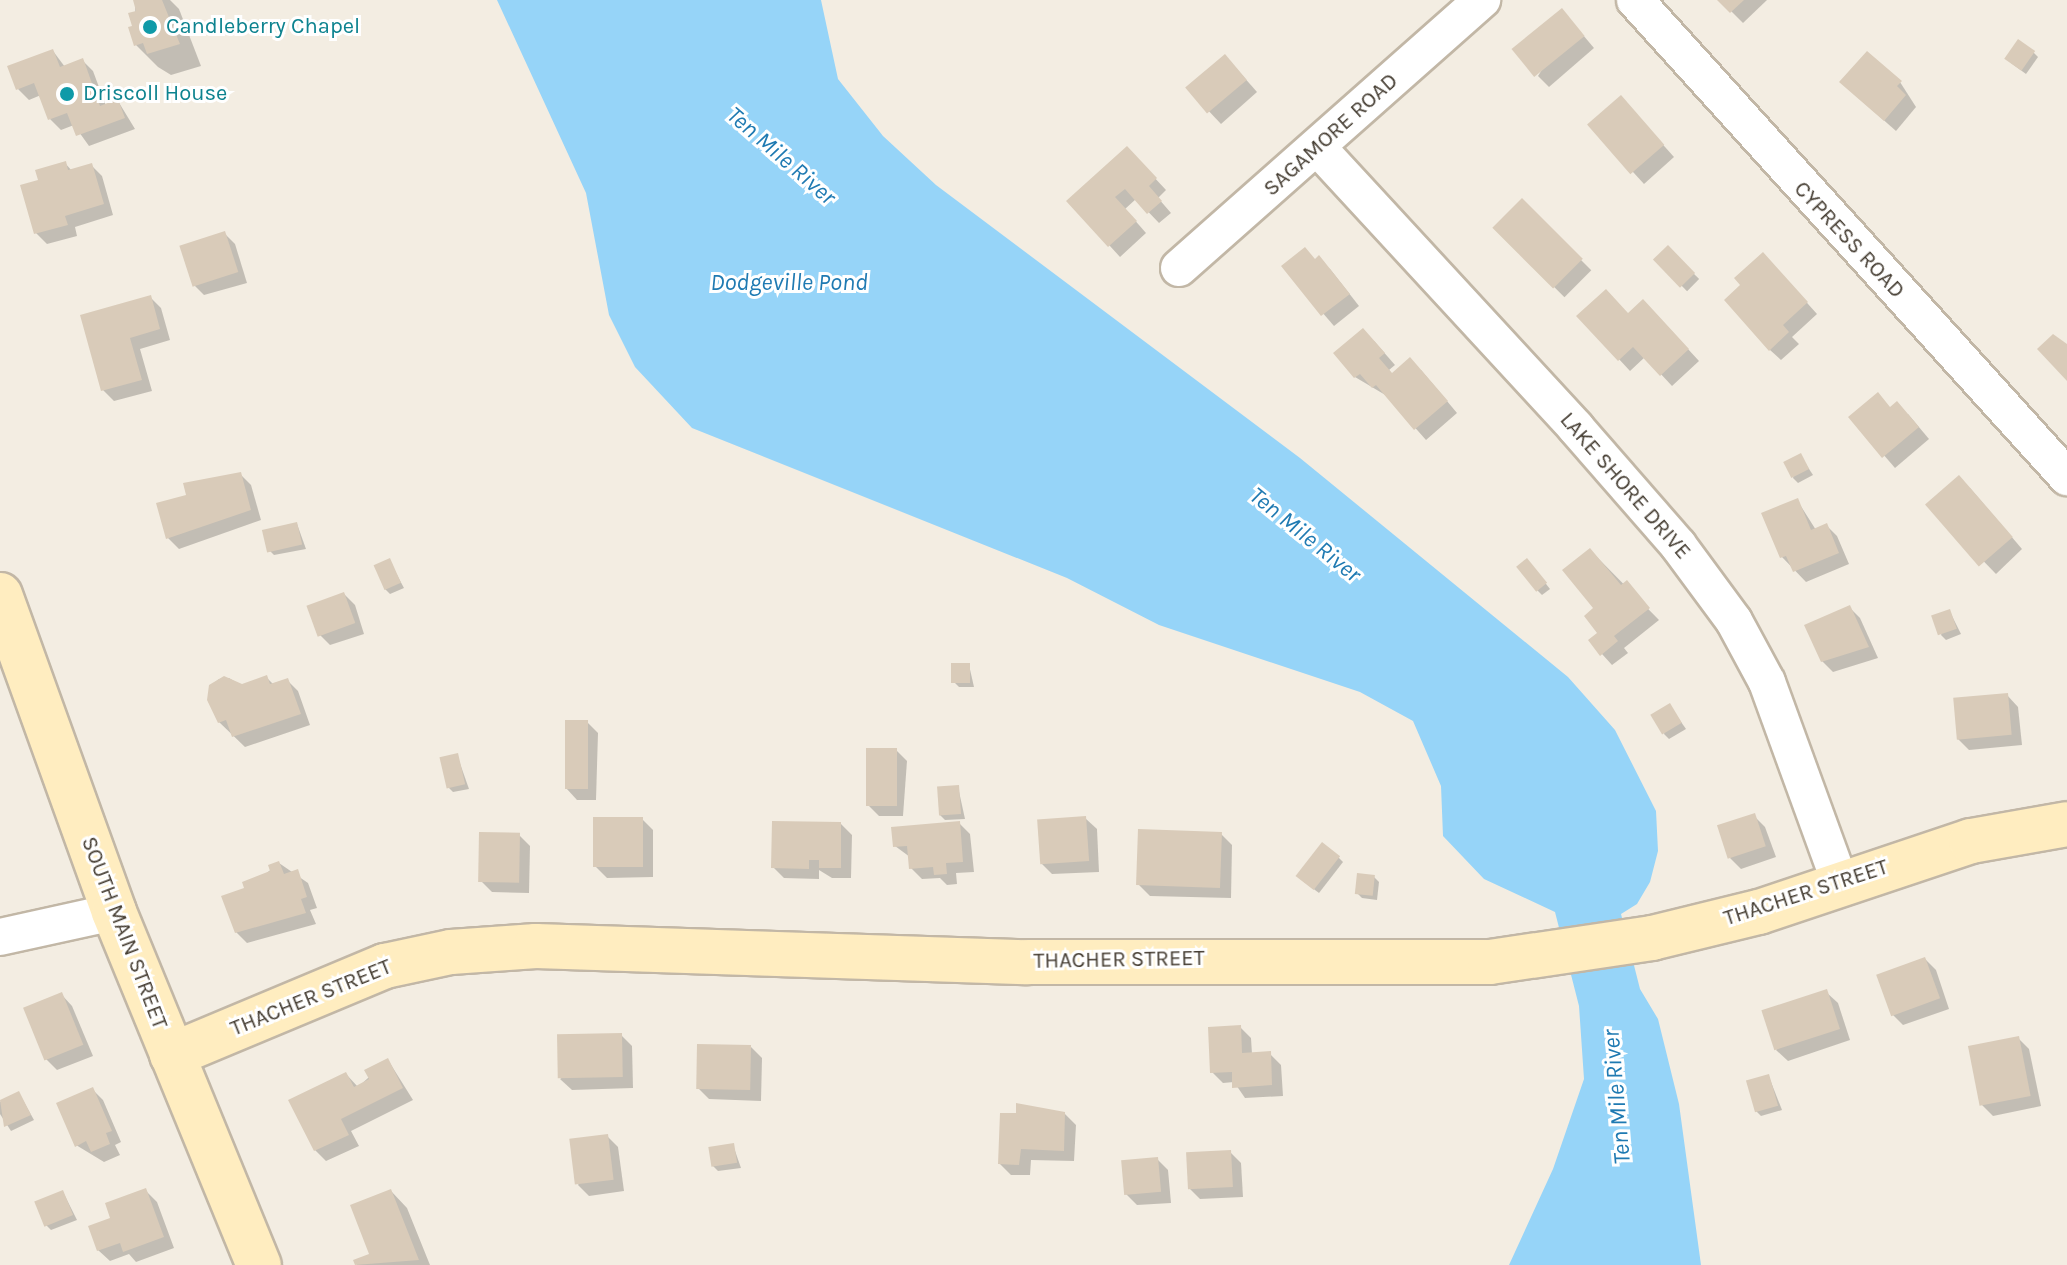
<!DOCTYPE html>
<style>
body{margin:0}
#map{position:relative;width:2067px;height:1265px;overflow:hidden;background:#f3ede2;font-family:Karla,sans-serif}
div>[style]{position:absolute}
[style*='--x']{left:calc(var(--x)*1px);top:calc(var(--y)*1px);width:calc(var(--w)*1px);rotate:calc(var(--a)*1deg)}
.water>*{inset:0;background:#96d4f8}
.shadow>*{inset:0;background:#0003;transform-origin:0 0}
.building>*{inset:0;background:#d9cbb9;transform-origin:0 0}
.roads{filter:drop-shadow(2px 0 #c2b7a6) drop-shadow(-2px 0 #c2b7a6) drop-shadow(0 2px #c2b7a6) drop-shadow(0 -2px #c2b7a6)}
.minor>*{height:36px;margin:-18px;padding:0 18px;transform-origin:18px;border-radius:18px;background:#fff}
.secondary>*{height:44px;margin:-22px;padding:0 22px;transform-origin:22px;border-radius:22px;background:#ffedc0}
.dots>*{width:22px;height:22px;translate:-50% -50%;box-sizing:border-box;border:4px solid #fff;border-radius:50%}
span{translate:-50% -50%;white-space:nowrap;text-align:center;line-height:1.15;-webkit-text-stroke:6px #fff;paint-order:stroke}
.culture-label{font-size:22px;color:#0d838f}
.left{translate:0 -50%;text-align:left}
.street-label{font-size:22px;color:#453d32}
.water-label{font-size:24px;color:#1f7ab2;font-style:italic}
</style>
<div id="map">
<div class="water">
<i style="clip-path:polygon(497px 0,821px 0,838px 79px,883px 136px,936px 185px,1300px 458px,1568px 677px,1615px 730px,1656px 811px,1658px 851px,1650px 882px,1637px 904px,1621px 914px,1640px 989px,1658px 1019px,1679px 1104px,1701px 1265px,1509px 1265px,1553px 1169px,1584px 1079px,1579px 1006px,1555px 912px,1484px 879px,1443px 836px,1441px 786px,1413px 721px,1360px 692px,1159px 625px,1067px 578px,692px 428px,635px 367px,609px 315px,586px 193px)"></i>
</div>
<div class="shadow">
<i style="clip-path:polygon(135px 0,170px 0,179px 9px,201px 66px,171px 75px,158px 67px,136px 45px)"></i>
<i style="clip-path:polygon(1720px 0,1767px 0,1743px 23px)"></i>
<i style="clip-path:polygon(1572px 22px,1594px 48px,1549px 87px,1538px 76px)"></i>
<i style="clip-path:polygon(53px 51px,65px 67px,82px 60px,93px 71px,106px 106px,118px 101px,135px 129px,89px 146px,74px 125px,61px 130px,50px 119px,41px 95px,29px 100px,18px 89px)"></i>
<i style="clip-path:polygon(2033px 52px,2038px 57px,2026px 74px,2011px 63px)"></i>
<i style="clip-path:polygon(1235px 67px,1257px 92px,1221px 124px,1188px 89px)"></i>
<i style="clip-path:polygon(1900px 82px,1916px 107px,1896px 131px,1853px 93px)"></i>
<i style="clip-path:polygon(1631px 109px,1674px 157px,1644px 184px,1590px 125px)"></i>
<i style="clip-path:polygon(1138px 160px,1166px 190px,1158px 198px,1171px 213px,1159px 223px,1136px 199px,1125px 209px,1146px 233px,1120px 257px,1069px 201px)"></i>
<i style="clip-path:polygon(65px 163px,72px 171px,91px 165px,102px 176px,113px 215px,75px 227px,77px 236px,47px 244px,36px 233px,40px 181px)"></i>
<i style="left:1522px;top:201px;width:98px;height:38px;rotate:45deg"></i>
<i style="clip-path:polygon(224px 233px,235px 244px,247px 283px,204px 295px,193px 284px)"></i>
<i style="left:1668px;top:248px;width:44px;height:17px;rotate:45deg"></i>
<i style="clip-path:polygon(1316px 261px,1330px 269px,1359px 306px,1334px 326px,1283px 267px)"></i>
<i style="clip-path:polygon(1774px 266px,1817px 314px,1792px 337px,1799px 344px,1781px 360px,1770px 350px)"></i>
<i style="clip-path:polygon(150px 297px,161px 308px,170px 340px,140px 349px,152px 391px,114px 401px,103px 390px)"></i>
<i style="clip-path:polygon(1654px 312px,1699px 361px,1672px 386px,1645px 357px,1630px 371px,1579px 316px)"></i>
<i style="clip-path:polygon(1374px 341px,1395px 365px,1389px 370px,1392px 374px,1421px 370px,1457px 413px,1426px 440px,1387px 396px,1355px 377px)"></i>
<i style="clip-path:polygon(1908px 414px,1929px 439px,1895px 468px,1851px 417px)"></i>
<i style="clip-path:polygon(1800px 455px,1813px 475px,1798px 483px,1793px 478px)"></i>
<i style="clip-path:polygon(240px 474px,251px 485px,261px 520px,179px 549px,168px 538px,188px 496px)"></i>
<i style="clip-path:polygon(1970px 488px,2022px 549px,1996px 574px,1930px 506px)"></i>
<i style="clip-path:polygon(1797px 500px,1816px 530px,1826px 525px,1837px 536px,1849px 564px,1806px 582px,1782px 557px)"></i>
<i style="clip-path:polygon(297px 524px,306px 549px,274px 555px,269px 550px)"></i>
<i style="clip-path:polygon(1590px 550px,1659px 620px,1624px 648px,1628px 653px,1612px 665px,1602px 654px)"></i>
<i style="clip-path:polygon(389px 560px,404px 588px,390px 594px,385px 589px)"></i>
<i style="clip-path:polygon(1532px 566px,1550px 589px,1542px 595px,1537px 590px)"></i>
<i style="clip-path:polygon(344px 594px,355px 605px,364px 634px,330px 645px,319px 634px)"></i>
<i style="clip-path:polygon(1849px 607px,1860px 618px,1878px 658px,1833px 672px,1822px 661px)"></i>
<i style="clip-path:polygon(1950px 612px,1961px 634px,1946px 640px,1941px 635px)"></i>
<i style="clip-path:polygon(969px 665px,974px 687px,959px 687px,954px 682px)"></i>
<i style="clip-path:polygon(266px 677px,274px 685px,287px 680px,298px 691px,310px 725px,245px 747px,219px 722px,211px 686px,219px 679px,229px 678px,242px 686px)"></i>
<i style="clip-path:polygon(2007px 695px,2018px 707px,2022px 745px,1969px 750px,1958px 739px)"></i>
<i style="clip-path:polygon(1670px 706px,1686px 729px,1669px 739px,1664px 734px)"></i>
<i style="clip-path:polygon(587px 722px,598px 733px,596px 800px,577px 800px,566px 788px)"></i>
<i style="clip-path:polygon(896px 750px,907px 761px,903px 816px,879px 816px,868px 805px)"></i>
<i style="clip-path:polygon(457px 755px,469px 789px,453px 792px,448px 787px)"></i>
<i style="clip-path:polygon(958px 787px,965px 819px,945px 820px,940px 815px)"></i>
<i style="clip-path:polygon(1754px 816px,1765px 827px,1776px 857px,1741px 869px,1730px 858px)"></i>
<i style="clip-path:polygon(1085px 818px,1097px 829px,1099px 872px,1052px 874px,1041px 863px)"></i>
<i style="clip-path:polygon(642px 819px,653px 830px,653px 877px,607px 878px,596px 867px)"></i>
<i style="clip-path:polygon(959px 823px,970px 834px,974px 872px,956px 873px,957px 884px,947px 885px,940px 878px,922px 879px,911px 868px,910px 857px,895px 846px)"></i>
<i style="clip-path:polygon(841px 824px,852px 835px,851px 878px,832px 878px,819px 870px,819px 879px,784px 878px,773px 867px)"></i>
<i style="clip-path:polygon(1221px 834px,1232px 845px,1231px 898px,1150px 896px,1139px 885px)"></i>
<i style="clip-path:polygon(519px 835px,530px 846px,529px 893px,492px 892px,481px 881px)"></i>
<i style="clip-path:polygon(1338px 857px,1343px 862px,1319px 893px,1303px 881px)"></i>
<i style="clip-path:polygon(279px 863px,308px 883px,317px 908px,310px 910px,316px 924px,247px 943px,236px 932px,247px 889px)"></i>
<i style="clip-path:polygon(1374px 877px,1379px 882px,1377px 900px,1362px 898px,1357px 893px)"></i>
<i style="clip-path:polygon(1925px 959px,1936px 970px,1949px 1009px,1903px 1025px,1892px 1014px)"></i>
<i style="clip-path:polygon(1826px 992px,1838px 1003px,1850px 1040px,1788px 1061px,1776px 1050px)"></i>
<i style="clip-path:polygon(61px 994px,72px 1006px,93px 1056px,57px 1070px,46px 1059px)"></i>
<i style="clip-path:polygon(1240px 1027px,1251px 1038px,1252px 1054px,1270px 1054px,1281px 1065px,1283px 1096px,1245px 1098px,1234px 1082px,1223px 1083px,1212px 1072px)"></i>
<i style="clip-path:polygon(621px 1035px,632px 1046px,633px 1088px,572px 1090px,560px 1079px)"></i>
<i style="clip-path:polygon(2018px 1038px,2029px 1049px,2041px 1106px,1993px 1116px,1982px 1105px)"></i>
<i style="clip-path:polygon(751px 1047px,762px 1058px,761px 1101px,709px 1099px,698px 1088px)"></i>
<i style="clip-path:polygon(388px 1060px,413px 1100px,351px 1131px,359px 1146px,326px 1161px,315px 1150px,346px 1074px,358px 1087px)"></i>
<i style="clip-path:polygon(1769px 1077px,1782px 1110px,1761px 1116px,1756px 1111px)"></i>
<i style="clip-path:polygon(92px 1089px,103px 1100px,121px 1142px,115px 1145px,120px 1155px,104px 1162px,76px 1145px)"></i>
<i style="clip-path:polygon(19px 1093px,34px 1120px,11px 1131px,0 1114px,0 1102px)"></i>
<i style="clip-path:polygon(1064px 1113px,1076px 1125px,1074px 1161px,1031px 1160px,1030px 1175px,1011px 1175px,1000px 1164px)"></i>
<i style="clip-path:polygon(607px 1136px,618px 1147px,624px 1191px,589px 1196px,578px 1185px)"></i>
<i style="clip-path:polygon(733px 1145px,741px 1168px,718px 1171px,713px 1166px)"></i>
<i style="clip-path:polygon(1230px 1152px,1241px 1163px,1243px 1197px,1200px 1199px,1189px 1188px)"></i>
<i style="clip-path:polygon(1157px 1159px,1168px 1170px,1171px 1203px,1137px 1205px,1126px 1194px)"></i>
<i style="clip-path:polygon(146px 1191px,157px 1202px,174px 1248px,136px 1262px,129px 1254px,110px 1261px,98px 1250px,112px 1220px)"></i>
<i style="clip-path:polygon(391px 1191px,407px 1208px,430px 1265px,357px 1265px,356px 1261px,371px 1255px)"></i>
<i style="clip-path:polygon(63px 1192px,77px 1220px,51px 1230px,46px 1225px)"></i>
</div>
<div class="building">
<i style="clip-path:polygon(133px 0,162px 0,180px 44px,147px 54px,143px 43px,134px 46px,128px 27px,132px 26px,128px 13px,136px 11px)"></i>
<i style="clip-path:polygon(1717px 0,1744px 0,1730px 13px)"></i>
<i style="left:1562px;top:8px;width:36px;height:65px;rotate:51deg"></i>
<i style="left:2018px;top:39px;width:21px;height:24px;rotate:35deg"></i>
<i style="clip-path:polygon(53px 49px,60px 67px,83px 58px,100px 106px,118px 99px,125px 118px,76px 136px,67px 113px,48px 120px,34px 83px,16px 90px,7px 66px)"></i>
<i style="clip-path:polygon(1867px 51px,1902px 81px,1897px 86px,1906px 95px,1884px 121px,1839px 82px)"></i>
<i style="left:1225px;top:54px;width:34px;height:52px;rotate:50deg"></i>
<i style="left:1621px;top:95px;width:66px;height:45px;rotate:49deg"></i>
<i style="clip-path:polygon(1127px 146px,1157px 178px,1149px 186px,1162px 201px,1147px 214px,1125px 189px,1115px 197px,1137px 221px,1108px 247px,1066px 201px)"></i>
<i style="clip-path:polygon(66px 161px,68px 170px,92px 163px,104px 204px,65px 216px,68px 225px,34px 234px,20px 185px,38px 180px,35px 170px)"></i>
<i style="left:1522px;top:198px;width:86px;height:42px;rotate:45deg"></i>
<i style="left:225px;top:231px;width:43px;height:48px;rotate:72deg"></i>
<i style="left:1668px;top:245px;width:39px;height:21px;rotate:46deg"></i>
<i style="clip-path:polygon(1305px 247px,1315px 259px,1319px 255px,1350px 294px,1321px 316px,1281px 266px)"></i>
<i style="clip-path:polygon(1763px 252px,1808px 302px,1783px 325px,1789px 332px,1769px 351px,1724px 300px,1740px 285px,1734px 278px)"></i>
<i style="clip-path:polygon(1606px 289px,1628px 313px,1643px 299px,1689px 349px,1660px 376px,1633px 347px,1618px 361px,1576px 316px)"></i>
<i style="clip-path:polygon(151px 295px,160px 329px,130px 338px,142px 380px,101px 391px,80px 315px)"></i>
<i style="clip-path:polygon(1363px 328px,1385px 353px,1379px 358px,1392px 373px,1410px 357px,1448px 401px,1414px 430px,1376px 385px,1372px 388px,1360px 374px,1354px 378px,1333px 353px)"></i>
<i style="clip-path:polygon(2053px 334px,2067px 344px,2067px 381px,2037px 349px)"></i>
<i style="clip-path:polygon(1878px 392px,1890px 407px,1897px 401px,1919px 427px,1882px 458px,1848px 417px)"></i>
<i style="left:1801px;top:453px;width:18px;height:20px;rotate:63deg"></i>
<i style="clip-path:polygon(241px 472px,251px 510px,166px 539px,156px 503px,186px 495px,183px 483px)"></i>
<i style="left:1959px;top:475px;width:82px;height:45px;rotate:49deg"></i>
<i style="clip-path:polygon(1798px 498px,1811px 530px,1827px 523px,1839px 553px,1793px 572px,1786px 556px,1780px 558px,1761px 513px)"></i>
<i style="left:297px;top:522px;width:23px;height:36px;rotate:77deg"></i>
<i style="clip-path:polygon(1590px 548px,1621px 585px,1627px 580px,1650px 608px,1614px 636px,1618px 641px,1600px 656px,1588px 640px,1597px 633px,1584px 616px,1593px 608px,1562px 570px)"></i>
<i style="left:390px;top:558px;width:27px;height:18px;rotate:66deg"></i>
<i style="left:1527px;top:558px;width:32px;height:14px;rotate:51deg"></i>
<i style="left:344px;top:592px;width:33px;height:40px;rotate:70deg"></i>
<i style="clip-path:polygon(1850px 605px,1869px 647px,1821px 662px,1804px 625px)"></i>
<i style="left:1950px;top:609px;width:21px;height:20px;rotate:71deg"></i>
<i style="left:951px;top:663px;width:19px;height:20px"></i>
<i style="clip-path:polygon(267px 675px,270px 684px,288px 678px,301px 714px,232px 737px,226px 720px,218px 723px,207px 700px,209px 685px,224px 676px,242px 684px)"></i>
<i style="left:2008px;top:693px;width:42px;height:55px;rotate:85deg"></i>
<i style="left:1670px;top:703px;width:23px;height:23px;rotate:59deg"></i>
<i style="left:565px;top:720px;width:23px;height:69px"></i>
<i style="left:866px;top:748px;width:31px;height:58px"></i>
<i style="left:458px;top:753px;width:32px;height:19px;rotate:77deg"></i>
<i style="left:959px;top:785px;width:29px;height:22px;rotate:86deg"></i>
<i style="left:1755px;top:813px;width:35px;height:40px;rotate:72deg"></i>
<i style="left:1086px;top:816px;width:45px;height:49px;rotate:86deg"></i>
<i style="left:643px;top:817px;width:50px;height:50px;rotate:90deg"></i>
<i style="clip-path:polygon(772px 821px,841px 822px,841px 868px,819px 868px,819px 860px,809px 860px,809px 869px,771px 868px)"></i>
<i style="clip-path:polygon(960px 821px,963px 862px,946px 863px,947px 874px,934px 875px,933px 867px,909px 869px,907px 846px,893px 847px,891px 827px)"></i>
<i style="left:1138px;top:829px;width:84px;height:56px;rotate:2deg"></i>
<i style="left:479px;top:832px;width:41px;height:50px;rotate:1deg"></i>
<i style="left:1322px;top:842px;width:23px;height:43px;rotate:38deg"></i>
<i style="clip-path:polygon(279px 861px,284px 874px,298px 869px,307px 897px,301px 899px,306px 913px,235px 933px,221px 896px,244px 888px,242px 882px,270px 871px,268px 865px)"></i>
<i style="left:1357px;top:873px;width:18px;height:21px;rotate:6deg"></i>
<i style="left:1925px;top:957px;width:44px;height:52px;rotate:70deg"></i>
<i style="left:1827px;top:989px;width:42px;height:69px;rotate:72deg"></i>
<i style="left:62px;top:992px;width:57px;height:42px;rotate:68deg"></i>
<i style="clip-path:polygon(1241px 1025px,1242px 1053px,1271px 1051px,1272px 1085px,1232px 1088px,1232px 1072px,1210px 1073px,1208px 1027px)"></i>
<i style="left:622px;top:1033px;width:44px;height:65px;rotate:89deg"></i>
<i style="left:2019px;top:1036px;width:61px;height:52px;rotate:79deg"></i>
<i style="left:697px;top:1044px;width:54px;height:45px;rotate:1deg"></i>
<i style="clip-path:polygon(388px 1058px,403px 1088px,341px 1119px,349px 1135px,314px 1151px,288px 1100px,346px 1072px,354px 1087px,369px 1079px,364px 1070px)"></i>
<i style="left:1769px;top:1074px;width:33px;height:24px;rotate:74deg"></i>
<i style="clip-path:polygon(93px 1087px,112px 1131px,106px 1133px,110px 1144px,91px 1152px,86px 1141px,75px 1147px,56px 1103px)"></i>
<i style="clip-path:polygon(19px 1091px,31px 1115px,4px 1127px,0 1100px)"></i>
<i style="clip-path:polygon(1016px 1103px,1065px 1112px,1064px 1151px,1021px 1149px,1019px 1165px,998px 1164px,1000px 1113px,1016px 1113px)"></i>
<i style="left:608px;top:1134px;width:46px;height:39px;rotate:83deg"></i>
<i style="left:734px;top:1143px;width:20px;height:26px;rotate:81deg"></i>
<i style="left:1231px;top:1150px;width:37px;height:45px;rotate:87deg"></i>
<i style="left:1158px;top:1157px;width:35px;height:37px;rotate:85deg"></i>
<i style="clip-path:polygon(146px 1188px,164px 1237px,123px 1252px,120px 1243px,97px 1251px,88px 1226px,110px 1218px,105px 1203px)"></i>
<i style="clip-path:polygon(391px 1189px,419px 1260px,355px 1265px,353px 1260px,369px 1254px,350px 1205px)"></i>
<i style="left:63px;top:1190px;width:27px;height:31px;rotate:68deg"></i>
</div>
<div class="roads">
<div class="minor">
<i style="--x:1635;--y:0;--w:644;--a:47.83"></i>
<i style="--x:1318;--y:148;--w:381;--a:47.3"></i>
<i style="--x:1576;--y:428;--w:155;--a:48.9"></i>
<i style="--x:1678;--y:545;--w:94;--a:53.6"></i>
<i style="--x:1734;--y:621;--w:69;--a:61.6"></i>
<i style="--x:1767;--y:682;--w:214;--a:70"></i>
<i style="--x:1179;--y:268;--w:405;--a:-41.5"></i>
<i style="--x:0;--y:937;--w:117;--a:-12.4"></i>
</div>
<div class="secondary">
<i style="--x:0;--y:595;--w:337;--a:70.2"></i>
<i style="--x:114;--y:912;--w:382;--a:67.7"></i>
<i style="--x:172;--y:1055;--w:231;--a:-22.7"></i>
<i style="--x:385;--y:966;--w:67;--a:-12"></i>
<i style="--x:451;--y:952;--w:85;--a:-4"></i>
<i style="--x:536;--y:946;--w:492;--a:1.9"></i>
<i style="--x:1028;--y:962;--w:462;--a:0"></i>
<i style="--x:1490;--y:962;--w:164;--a:-8.4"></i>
<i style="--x:1652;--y:938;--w:110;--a:-13.7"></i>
<i style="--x:1759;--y:912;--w:224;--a:-18.5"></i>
<i style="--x:1971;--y:841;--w:97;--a:-10"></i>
</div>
</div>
<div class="dots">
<i style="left:150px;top:27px;background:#0f9aa8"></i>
<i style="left:67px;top:94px;background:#0f9aa8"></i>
</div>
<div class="culture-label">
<span class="left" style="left:166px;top:27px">Candleberry Chapel</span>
<span class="left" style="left:83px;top:94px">Driscoll House</span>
</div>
<div class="street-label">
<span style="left:1331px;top:135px;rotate:-42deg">SAGAMORE ROAD</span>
<span style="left:1849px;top:240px;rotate:47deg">CYPRESS ROAD</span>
<span style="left:1625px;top:486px;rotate:49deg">LAKE SHORE DRIVE</span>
<span style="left:1806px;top:893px;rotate:-18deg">THACHER STREET</span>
<span style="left:124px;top:933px;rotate:69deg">SOUTH MAIN STREET</span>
<span style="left:1119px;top:960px;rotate:-1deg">THACHER STREET</span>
<span style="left:311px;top:998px;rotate:-22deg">THACHER STREET</span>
</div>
<div class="water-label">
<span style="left:781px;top:156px;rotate:41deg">Ten Mile River</span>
<span style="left:789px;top:283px">Dodgeville Pond</span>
<span style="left:1305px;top:535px;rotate:39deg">Ten Mile River</span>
<span style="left:1617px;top:1097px;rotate:-95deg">Ten Mile River</span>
</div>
</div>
